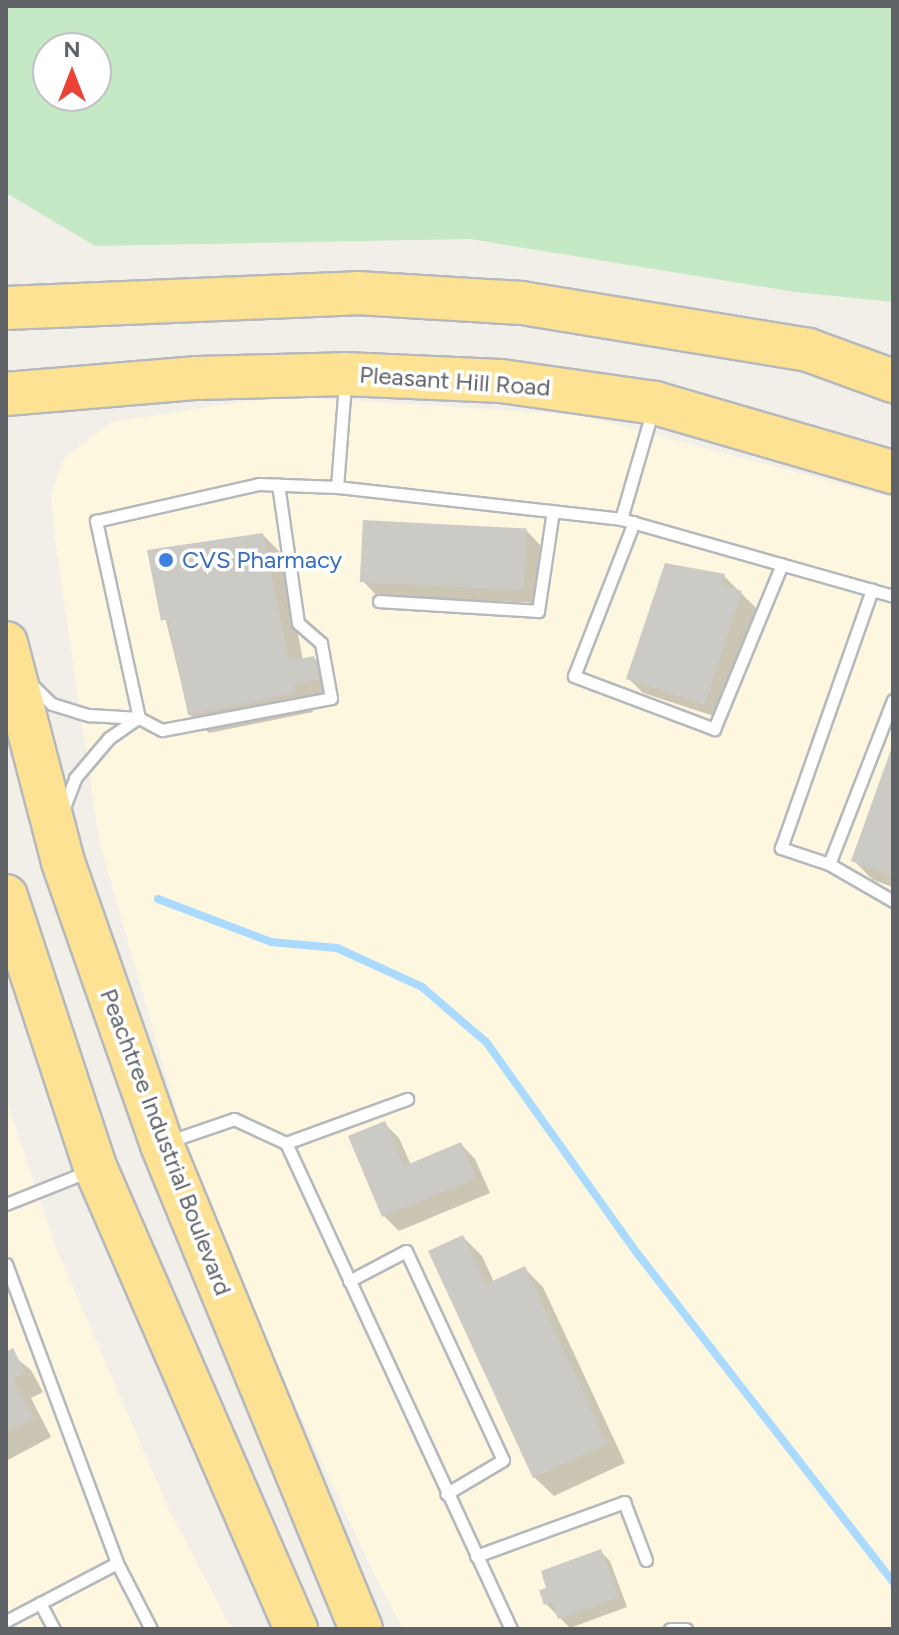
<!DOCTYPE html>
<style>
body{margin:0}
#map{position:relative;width:899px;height:1635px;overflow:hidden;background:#f1efe8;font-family:Figtree,sans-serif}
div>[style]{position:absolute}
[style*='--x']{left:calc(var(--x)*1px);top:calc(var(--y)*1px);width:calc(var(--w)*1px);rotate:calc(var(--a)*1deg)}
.commercial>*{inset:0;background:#fef7e0}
.green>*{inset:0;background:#c5e8c5}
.shadow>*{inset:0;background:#0003}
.stream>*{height:8px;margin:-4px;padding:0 4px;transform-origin:4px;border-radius:4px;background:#aadaff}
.building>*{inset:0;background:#cccac5;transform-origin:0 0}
.roads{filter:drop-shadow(2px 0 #b5b8bc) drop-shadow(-2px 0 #b5b8bc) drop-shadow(0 2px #b5b8bc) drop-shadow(0 -2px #b5b8bc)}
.lane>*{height:11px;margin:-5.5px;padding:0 5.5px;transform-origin:5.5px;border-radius:5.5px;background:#fff}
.highway>*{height:42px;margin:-21px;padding:0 21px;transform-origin:21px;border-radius:21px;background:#fde293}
.dots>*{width:22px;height:22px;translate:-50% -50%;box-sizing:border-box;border:4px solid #fff;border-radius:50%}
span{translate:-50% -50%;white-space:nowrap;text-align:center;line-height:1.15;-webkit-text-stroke:7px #fff;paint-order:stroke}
.street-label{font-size:24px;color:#5f6368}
.shop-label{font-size:24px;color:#366cbe}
.left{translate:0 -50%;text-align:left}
.frame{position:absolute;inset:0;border:8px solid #5f6368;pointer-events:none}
.north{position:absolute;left:32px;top:32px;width:80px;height:80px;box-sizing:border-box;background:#fff;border:2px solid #bfc1c3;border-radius:50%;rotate:0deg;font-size:22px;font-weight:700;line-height:32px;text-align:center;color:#5f6368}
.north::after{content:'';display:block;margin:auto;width:28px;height:36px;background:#ea4335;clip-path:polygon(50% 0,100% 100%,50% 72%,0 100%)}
</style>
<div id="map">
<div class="commercial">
<i style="clip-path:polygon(281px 396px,580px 415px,893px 498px,893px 1629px,403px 1629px,375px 1576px,204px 1208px,99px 840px,55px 539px,51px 493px,65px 457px,112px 422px)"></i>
<i style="clip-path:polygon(6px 1100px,56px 1248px,170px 1512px,232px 1629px,6px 1629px)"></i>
</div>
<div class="green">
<i style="clip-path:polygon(evenodd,6px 6px,893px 6px,893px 302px,795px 292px,470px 239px,95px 246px,6px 193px,6px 6px,96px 48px,96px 96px,48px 96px,48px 48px,96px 48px)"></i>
</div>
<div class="shadow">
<i style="clip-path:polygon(526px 530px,540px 545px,538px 603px,377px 596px,363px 581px)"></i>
<i style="clip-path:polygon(263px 535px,282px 554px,303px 660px,314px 658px,333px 677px,337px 698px,312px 703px,313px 712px,209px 733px,189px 714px,149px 552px)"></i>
<i style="clip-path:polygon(666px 565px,724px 576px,756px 608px,720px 718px,643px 693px,629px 679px)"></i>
<i style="clip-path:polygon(893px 749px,893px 887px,873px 880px,854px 861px)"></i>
<i style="clip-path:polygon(384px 1123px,399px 1138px,411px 1165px,461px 1144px,475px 1159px,490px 1193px,399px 1231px,384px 1216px)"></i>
<i style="clip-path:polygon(463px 1237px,482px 1256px,494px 1282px,524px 1268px,543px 1287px,625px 1463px,554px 1496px,534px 1477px)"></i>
<i style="clip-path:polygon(6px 1350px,31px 1370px,43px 1392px,31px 1398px,51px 1437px,6px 1461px)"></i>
<i style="clip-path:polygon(600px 1551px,610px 1561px,627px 1607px,570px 1628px,546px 1604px)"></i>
</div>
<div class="stream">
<i style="--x:158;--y:899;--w:121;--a:20.8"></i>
<i style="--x:271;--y:942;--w:66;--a:5.2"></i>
<i style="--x:337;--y:948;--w:94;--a:24.6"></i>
<i style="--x:422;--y:987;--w:86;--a:40.7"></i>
<i style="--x:487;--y:1043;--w:258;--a:54.5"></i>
<i style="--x:637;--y:1253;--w:417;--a:52.1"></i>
</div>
<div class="building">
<i style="left:363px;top:520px;width:164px;height:62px;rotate:3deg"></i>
<i style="clip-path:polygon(263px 533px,289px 661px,314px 656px,319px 679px,294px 684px,296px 693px,188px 715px,168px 619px,161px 621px,147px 550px)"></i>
<i style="clip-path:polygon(665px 563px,725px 574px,722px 585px,742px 591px,705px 705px,626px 679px)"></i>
<i style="clip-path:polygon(893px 744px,893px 876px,851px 861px)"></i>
<i style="clip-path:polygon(385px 1121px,404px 1166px,461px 1142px,476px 1178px,382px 1217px,348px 1136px)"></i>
<i style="clip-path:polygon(463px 1235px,486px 1284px,525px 1266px,607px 1444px,533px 1478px,428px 1251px)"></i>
<i style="clip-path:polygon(13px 1348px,25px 1372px,13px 1379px,34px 1418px,6px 1432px,6px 1352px)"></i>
<i style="clip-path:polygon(601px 1549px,619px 1597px,558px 1619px,552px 1602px,544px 1605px,539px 1590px,546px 1588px,541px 1571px)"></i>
</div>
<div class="roads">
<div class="lane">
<i style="--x:337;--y:487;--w:286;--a:6.4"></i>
<i style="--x:621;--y:519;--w:283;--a:15.8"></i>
<i style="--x:621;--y:519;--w:111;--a:-73.8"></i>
<i style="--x:634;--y:522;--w:165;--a:111.3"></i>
<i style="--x:574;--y:676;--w:150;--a:20.7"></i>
<i style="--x:714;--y:729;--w:178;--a:-67.6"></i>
<i style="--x:379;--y:601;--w:159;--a:3.6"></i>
<i style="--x:538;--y:611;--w:101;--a:-81.5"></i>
<i style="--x:30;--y:683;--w:30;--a:44"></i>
<i style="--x:52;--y:704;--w:39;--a:17"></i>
<i style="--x:89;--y:715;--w:50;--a:3.4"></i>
<i style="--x:139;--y:718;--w:26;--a:28"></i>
<i style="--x:162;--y:730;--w:172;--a:-10.7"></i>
<i style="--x:331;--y:698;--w:56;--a:-100.3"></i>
<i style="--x:321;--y:643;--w:30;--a:-139"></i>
<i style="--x:298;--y:623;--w:140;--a:-98.2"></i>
<i style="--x:893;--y:700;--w:176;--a:111.3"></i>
<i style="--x:829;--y:864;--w:74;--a:30"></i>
<i style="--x:139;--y:718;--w:202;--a:-102.3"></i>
<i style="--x:96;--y:521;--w:167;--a:-12.8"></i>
<i style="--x:259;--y:484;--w:78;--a:2.2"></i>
<i style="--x:337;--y:487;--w:104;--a:-85.6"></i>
<i style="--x:63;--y:810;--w:34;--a:-69"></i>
<i style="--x:75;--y:778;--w:52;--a:-49.6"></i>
<i style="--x:109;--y:738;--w:35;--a:-35"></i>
<i style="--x:829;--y:864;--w:51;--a:-161.6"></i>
<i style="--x:781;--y:848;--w:274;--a:-70.6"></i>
<i style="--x:167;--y:1142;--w:71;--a:-18.9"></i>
<i style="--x:234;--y:1119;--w:57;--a:24.8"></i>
<i style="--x:286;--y:1143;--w:536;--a:65.16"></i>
<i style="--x:286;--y:1143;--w:129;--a:-20"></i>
<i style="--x:6;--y:1204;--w:87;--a:-21.6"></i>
<i style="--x:6;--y:1264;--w:319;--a:69.6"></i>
<i style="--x:117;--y:1563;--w:74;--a:62.7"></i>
<i style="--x:349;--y:1281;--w:64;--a:-27.8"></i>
<i style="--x:406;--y:1251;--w:230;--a:65.1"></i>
<i style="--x:503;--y:1460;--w:66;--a:149.2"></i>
<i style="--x:476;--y:1556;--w:158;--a:-20"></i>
<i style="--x:624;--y:1502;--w:62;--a:69.2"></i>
<i style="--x:40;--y:1603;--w:30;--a:62"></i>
<i style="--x:6;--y:1621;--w:125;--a:-27.6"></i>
<i style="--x:670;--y:1629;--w:16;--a:0"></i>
</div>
<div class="highway">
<i style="--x:6;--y:308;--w:351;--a:-2.4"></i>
<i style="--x:357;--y:293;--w:165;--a:3.5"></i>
<i style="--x:522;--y:303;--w:290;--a:9.3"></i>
<i style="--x:808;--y:350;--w:90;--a:20"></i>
<i style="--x:6;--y:394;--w:192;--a:-4.8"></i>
<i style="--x:197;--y:378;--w:148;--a:-1.5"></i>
<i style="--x:345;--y:374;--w:156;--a:2.6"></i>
<i style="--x:501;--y:381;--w:156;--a:8.1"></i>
<i style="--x:655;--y:403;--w:248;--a:16.2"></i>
<i style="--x:6;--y:643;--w:226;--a:75.4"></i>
<i style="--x:63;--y:862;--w:300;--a:70.7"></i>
<i style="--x:162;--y:1145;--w:523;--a:67.65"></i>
<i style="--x:6;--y:896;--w:287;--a:71.8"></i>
<i style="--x:96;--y:1169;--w:502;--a:66.5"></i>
</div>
</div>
<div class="dots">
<i style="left:166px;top:560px;background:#3f7fe0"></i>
</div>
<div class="street-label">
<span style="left:455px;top:381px;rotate:4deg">Pleasant Hill Road</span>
<span style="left:166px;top:1142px;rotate:69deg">Peachtree Industrial Boulevard</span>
</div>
<div class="shop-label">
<span class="left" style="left:182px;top:560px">CVS Pharmacy</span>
</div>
<div class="frame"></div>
<div class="north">N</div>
</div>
